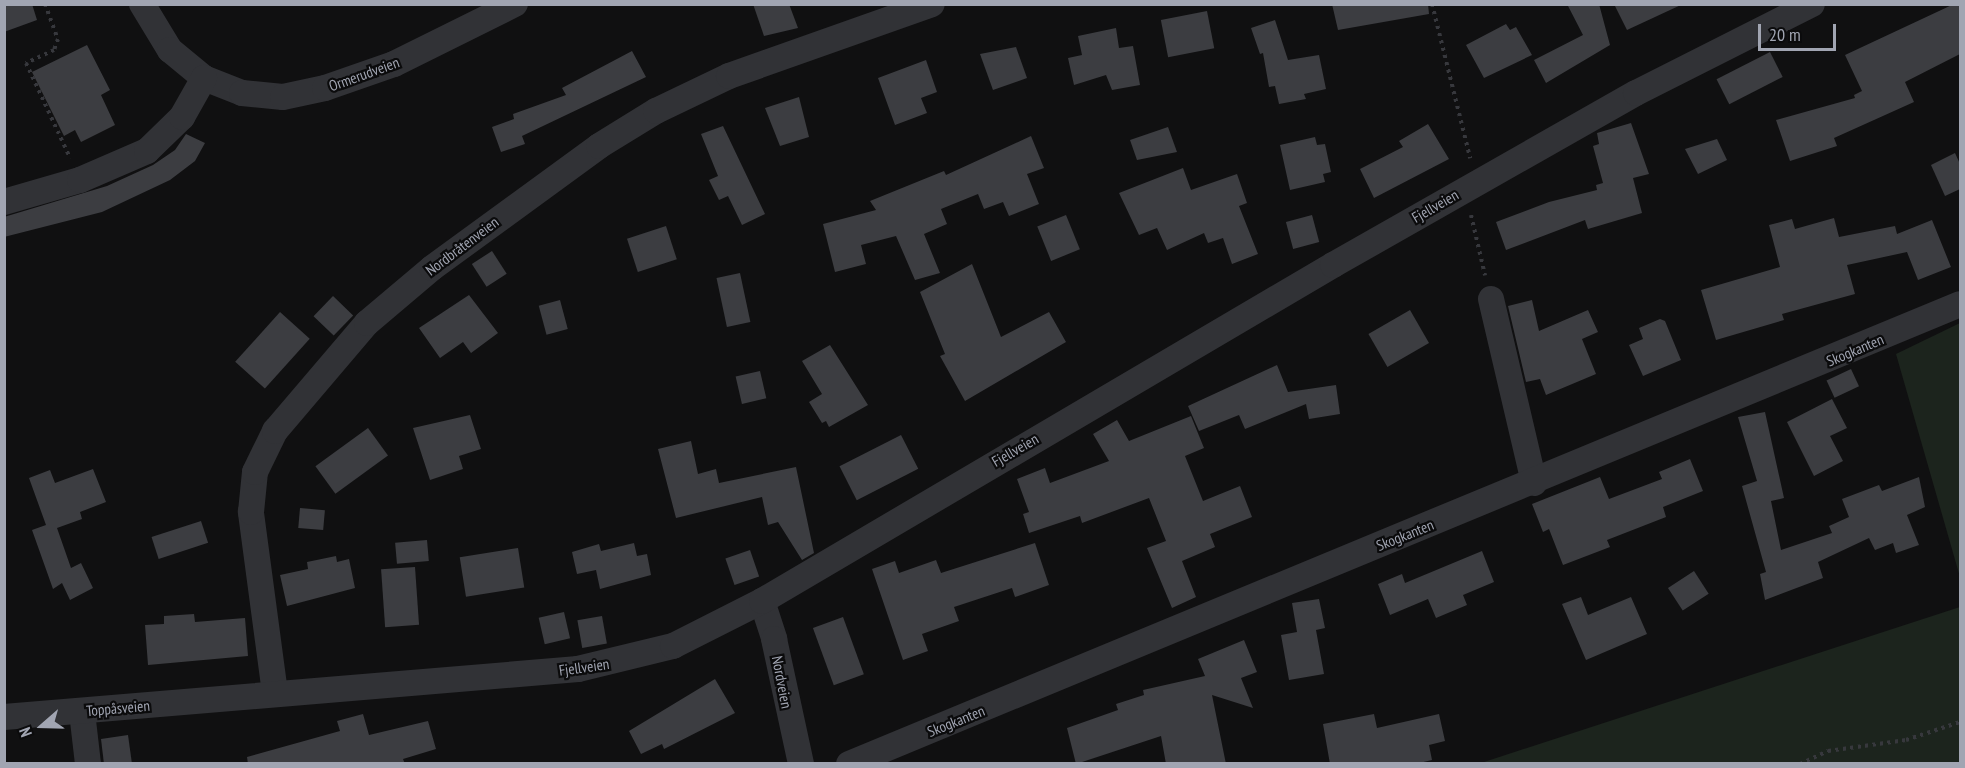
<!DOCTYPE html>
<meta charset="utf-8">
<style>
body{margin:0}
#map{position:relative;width:1965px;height:768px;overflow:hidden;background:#101011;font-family:"PT Sans Narrow",sans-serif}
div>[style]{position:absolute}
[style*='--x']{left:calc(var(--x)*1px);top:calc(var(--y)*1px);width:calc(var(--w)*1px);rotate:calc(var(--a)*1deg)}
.green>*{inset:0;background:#1c241d}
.building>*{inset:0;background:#3c3d41;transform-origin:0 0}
.path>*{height:4px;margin-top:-2px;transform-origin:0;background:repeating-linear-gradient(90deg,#37383d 0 3px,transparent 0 7.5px)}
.minor>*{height:26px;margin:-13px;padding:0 13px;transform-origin:13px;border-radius:13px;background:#313236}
span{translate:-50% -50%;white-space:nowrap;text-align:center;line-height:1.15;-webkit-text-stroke:4.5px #0b0b0c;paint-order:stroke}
.street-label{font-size:15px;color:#a1a5b2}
.frame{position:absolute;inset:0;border:6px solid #a1a5b2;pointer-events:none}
.north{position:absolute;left:12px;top:696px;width:60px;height:60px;-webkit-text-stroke:4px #0b0b0c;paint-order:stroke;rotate:250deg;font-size:16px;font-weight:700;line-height:24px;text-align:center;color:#a1a5b2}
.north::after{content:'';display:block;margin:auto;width:21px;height:27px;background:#a1a5b2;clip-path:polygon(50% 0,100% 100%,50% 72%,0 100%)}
.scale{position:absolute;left:1758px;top:24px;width:78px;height:27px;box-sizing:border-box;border:3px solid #a1a5b2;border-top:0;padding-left:8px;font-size:18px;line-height:21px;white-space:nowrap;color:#a1a5b2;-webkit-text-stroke:4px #0b0b0c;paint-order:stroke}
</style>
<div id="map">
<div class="green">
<i style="clip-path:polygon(1960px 323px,1960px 577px,1896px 354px)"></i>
<i style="clip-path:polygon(1960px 607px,1960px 763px,1481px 763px)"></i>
</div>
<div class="building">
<i style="clip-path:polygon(4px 4px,32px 4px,37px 20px,4px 32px)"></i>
<i style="clip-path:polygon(753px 4px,789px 4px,798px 28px,764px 36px)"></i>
<i style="clip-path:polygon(1332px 4px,1428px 4px,1429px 14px,1338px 30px)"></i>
<i style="clip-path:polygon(1567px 4px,1599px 4px,1610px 45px,1546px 83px,1534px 60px,1583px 35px)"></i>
<i style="clip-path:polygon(1614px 4px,1683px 4px,1627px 30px)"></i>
<i style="clip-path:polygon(1954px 4px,1960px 4px,1960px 54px,1905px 82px,1914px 102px,1834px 138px,1837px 146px,1790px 161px,1776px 120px,1855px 98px,1854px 95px,1862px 91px,1845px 55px)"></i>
<i style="left:1207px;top:11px;width:38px;height:47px;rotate:79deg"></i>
<i style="clip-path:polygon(1275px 20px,1288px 60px,1319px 55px,1326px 89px,1304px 94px,1306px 99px,1279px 104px,1275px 86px,1269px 87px,1263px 53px,1260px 54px,1251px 28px)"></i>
<i style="clip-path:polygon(1506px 24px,1510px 30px,1516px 27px,1532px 55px,1484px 78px,1466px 45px)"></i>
<i style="clip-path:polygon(1116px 28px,1119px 48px,1133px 46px,1140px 85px,1112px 90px,1106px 75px,1074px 85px,1068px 58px,1082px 55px,1078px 36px)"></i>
<i style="clip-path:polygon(87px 45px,110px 90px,101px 95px,115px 125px,81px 142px,75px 130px,64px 136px,32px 72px)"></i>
<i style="clip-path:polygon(1016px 47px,1027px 78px,993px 90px,980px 54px)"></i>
<i style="clip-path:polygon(632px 51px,646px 77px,522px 136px,525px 144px,501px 152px,492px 127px,514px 119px,513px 114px,566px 95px,562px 88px)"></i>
<i style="left:1770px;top:52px;width:28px;height:60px;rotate:63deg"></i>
<i style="clip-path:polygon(926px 60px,937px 92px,921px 98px,927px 113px,895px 125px,878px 78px)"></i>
<i style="clip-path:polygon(799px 97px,809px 137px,780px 146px,765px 108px)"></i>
<i style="clip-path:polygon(1631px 123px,1649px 174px,1633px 178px,1642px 213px,1588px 229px,1585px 220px,1506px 250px,1496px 222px,1549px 202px,1597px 190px,1596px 185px,1603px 183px,1593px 146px,1599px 144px,1597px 133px)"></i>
<i style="clip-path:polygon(1428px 124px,1449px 159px,1374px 198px,1360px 169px,1403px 147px,1399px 141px)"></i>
<i style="clip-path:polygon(723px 126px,765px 214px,742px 225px,728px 196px,719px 200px,709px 180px,718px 176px,701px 134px)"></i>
<i style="clip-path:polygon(1168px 127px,1177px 152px,1137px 160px,1130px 140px)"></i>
<i style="clip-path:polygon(186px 134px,205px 143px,195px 161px,170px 180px,102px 212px,4px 237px,4px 217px,107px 186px,153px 165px,175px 150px)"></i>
<i style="clip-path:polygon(1031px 136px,1044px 168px,1027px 174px,1039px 204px,1009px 216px,1003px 202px,984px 209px,978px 194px,941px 209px,947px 224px,924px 234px,940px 273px,915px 280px,896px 236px,861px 245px,866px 264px,835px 272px,823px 224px,876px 210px,870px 201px,944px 171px,946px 175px)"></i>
<i style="clip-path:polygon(1315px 137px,1317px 145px,1325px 144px,1331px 172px,1323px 174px,1325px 182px,1290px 190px,1280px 145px)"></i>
<i style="clip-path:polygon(1717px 139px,1727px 160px,1698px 174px,1685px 149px)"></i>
<i style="clip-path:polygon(1955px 153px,1960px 164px,1960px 189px,1945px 196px,1931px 165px)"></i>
<i style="clip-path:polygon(1183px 168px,1191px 190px,1237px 174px,1247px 203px,1239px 206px,1258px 254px,1232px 264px,1223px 238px,1208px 243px,1204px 233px,1167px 250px,1157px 228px,1139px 235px,1119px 193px)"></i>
<i style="left:1066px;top:215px;width:37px;height:31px;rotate:68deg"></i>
<i style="left:1312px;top:215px;width:28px;height:27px;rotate:75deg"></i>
<i style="clip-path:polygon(1834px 218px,1839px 237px,1895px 226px,1897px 234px,1932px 220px,1951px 267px,1918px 280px,1907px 252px,1847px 265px,1855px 294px,1782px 314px,1784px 320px,1716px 340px,1701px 290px,1780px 267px,1769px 225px,1792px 219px,1795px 229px)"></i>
<i style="left:666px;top:226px;width:35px;height:41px;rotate:72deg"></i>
<i style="left:492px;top:251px;width:27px;height:24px;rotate:57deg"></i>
<i style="clip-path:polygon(972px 264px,1001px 337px,1049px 312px,1066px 342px,965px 401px,940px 356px,945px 354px,920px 292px)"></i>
<i style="left:740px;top:273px;width:50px;height:24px;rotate:78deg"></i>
<i style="clip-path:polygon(469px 295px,498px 333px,471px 353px,463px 342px,440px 358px,419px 328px)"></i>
<i style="left:333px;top:296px;width:28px;height:28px;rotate:44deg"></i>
<i style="left:560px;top:300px;width:30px;height:22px;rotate:75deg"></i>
<i style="clip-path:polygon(1532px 300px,1539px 331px,1588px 310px,1598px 332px,1582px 339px,1596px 374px,1546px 395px,1540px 379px,1526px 382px,1508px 306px)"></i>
<i style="left:1410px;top:310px;width:38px;height:48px;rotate:60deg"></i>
<i style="left:280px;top:312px;width:40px;height:67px;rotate:42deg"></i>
<i style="clip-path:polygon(1660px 319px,1665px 321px,1681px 360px,1643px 376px,1629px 345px,1643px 339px,1639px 328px)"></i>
<i style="clip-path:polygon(830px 345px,868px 405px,829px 427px,826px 421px,822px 423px,809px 402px,822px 394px,802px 361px)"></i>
<i style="clip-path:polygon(1277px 365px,1288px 392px,1336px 385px,1340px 414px,1309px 419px,1306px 404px,1245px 429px,1239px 415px,1199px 431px,1188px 406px)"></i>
<i style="left:1851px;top:369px;width:19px;height:27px;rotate:65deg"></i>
<i style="left:760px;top:371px;width:28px;height:25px;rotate:77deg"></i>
<i style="clip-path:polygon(1832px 399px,1847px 428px,1830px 436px,1843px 461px,1814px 476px,1787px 422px)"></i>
<i style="clip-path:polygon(1765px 412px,1784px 498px,1771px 501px,1781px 550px,1832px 533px,1829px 526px,1849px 517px,1842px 499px,1879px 485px,1882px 491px,1919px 477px,1925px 507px,1907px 515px,1919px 545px,1896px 553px,1893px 543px,1875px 550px,1869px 538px,1818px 562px,1823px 578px,1765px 600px,1760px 574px,1766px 572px,1742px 486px,1757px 481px,1738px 417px)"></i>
<i style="clip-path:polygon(470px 415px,481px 449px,459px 456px,463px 469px,430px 480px,413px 428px)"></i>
<i style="clip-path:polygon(1191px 416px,1204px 448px,1185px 456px,1203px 501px,1240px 486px,1252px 517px,1210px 534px,1215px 547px,1182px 561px,1196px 597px,1172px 608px,1147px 548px,1166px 541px,1149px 498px,1082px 523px,1080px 516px,1029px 533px,1023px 514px,1029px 512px,1017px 479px,1045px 468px,1050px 483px,1109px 461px,1093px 434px,1117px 420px,1129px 441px)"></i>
<i style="left:368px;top:428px;width:34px;height:65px;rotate:54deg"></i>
<i style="left:901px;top:435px;width:38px;height:69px;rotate:63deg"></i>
<i style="clip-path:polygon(691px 441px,698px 474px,716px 469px,719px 483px,796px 467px,814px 553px,802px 560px,778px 522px,768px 525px,762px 497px,676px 518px,658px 449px)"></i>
<i style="clip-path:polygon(1690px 459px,1703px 491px,1663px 507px,1666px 517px,1607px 540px,1610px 547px,1563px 565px,1549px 529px,1543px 532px,1532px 504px,1600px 477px,1609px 499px,1662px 479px,1659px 472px)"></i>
<i style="clip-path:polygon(93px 469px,106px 502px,80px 512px,82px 519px,57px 528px,71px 568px,81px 563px,93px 588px,70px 600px,62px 583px,53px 589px,32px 530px,46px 525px,29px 478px,50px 470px,55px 483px)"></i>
<i style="left:300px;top:508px;width:25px;height:20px;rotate:5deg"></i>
<i style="left:201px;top:521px;width:23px;height:52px;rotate:72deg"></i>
<i style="left:427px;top:540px;width:21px;height:32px;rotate:85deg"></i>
<i style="clip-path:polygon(634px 543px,637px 556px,647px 554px,651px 575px,600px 589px,596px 570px,577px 574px,572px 552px,599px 544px,601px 551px)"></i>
<i style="clip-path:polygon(1035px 543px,1049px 585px,1015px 597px,1012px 588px,954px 607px,959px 621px,922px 634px,928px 651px,903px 660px,872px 569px,895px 561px,899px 573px,936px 560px,941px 573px)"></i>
<i style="left:518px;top:548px;width:40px;height:59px;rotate:81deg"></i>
<i style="left:750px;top:550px;width:28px;height:26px;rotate:71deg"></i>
<i style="clip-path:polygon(1482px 551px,1494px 582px,1463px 595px,1467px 605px,1436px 618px,1428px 599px,1390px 615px,1378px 584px,1402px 574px,1405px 583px)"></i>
<i style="clip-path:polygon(336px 556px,337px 562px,349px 559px,355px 588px,287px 606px,280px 575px,308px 569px,307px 562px)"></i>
<i style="left:415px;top:567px;width:58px;height:34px;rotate:86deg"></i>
<i style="left:1694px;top:571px;width:27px;height:31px;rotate:57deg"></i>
<i style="clip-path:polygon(1581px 597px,1588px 615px,1631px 597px,1647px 634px,1586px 660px,1562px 604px)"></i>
<i style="clip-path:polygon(1319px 599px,1325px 628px,1316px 630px,1324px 674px,1289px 680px,1281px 635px,1297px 632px,1292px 603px)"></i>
<i style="left:564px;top:612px;width:27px;height:26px;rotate:77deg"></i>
<i style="clip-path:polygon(194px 614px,195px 622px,245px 618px,248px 656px,148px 665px,145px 625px,164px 624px,164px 616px)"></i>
<i style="left:602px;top:616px;width:28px;height:25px;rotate:80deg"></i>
<i style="left:843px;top:617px;width:61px;height:32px;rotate:70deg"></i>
<i style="clip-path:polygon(1244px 640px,1257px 672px,1241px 678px,1253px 708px,1212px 695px,1226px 764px,1166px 764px,1161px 736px,1076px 764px,1067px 728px,1118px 710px,1116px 704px,1144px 695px,1143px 690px,1205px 676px,1198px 659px)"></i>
<i style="clip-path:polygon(715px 679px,735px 713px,664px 749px,662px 744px,641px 754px,629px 731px)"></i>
<i style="clip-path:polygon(363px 714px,369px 735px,428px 721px,436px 749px,403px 759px,405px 764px,248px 764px,247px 757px,340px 731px,337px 721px)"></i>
<i style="clip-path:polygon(1374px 714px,1377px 728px,1439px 714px,1445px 741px,1429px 745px,1432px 760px,1415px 764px,1330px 764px,1323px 724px)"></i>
<i style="clip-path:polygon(128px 735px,132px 764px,104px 764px,101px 739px)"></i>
</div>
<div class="path">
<i style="--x:45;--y:4;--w:37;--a:70"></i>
<i style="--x:58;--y:39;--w:12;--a:110"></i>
<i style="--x:54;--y:50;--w:31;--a:155"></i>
<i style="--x:26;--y:63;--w:105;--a:65.1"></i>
<i style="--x:1432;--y:4;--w:159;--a:76.1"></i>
<i style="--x:1471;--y:215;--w:62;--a:76.9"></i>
<i style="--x:1800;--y:764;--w:31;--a:-25"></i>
<i style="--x:1828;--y:751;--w:79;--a:-8"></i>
<i style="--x:1906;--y:740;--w:57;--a:-18.4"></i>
</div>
<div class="minor">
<i style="--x:142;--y:4;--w:54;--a:58.7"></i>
<i style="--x:170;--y:50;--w:44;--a:39.5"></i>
<i style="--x:204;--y:78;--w:41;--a:21.5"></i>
<i style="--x:242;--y:93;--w:41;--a:5.6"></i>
<i style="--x:283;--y:97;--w:43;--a:-12.1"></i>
<i style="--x:325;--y:88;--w:73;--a:-19.2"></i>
<i style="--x:394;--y:64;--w:135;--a:-26.4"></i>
<i style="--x:4;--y:202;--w:79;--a:-16.1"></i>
<i style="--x:80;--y:180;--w:73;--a:-23.4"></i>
<i style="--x:147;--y:151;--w:49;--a:-44.2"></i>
<i style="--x:182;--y:117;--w:45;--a:-60.6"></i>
<i style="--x:1491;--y:299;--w:189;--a:76.8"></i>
<i style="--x:762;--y:601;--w:40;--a:72"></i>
<i style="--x:774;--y:639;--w:128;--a:77.8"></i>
<i style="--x:275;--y:693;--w:183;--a:-97.6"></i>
<i style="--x:251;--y:512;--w:40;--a:-84.3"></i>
<i style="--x:255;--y:472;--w:46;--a:-64"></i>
<i style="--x:275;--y:431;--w:142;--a:-49.6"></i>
<i style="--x:367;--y:323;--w:85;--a:-40.2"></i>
<i style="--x:432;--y:268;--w:207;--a:-36.1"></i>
<i style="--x:599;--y:146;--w:67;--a:-31.6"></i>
<i style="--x:656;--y:111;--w:81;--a:-25.6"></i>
<i style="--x:729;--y:76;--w:215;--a:-19.5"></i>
<i style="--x:82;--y:712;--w:52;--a:83.4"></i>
<i style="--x:4;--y:717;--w:576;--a:-4.78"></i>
<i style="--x:578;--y:669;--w:98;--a:-13.6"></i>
<i style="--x:673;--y:646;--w:100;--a:-26.8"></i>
<i style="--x:762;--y:601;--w:663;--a:-30.47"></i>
<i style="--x:1333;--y:265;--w:348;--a:-29.6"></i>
<i style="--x:1636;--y:93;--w:197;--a:-26.8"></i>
<i style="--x:849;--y:764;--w:1202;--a:-22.49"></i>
</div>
<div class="street-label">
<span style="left:364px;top:74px;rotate:-20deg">Ormerudveien</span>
<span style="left:1435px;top:206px;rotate:-30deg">Fjellveien</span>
<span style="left:462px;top:246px;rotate:-37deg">Nordbråtenveien</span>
<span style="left:1855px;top:350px;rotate:-23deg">Skogkanten</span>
<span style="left:1015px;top:450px;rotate:-30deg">Fjellveien</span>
<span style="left:1405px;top:535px;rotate:-22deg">Skogkanten</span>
<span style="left:584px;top:667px;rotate:-8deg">Fjellveien</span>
<span style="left:782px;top:682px;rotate:79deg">Nordveien</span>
<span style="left:118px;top:708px;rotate:-5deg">Toppåsveien</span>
<span style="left:956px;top:721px;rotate:-22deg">Skogkanten</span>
</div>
<div class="frame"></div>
<div class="north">N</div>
<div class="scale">20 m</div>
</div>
